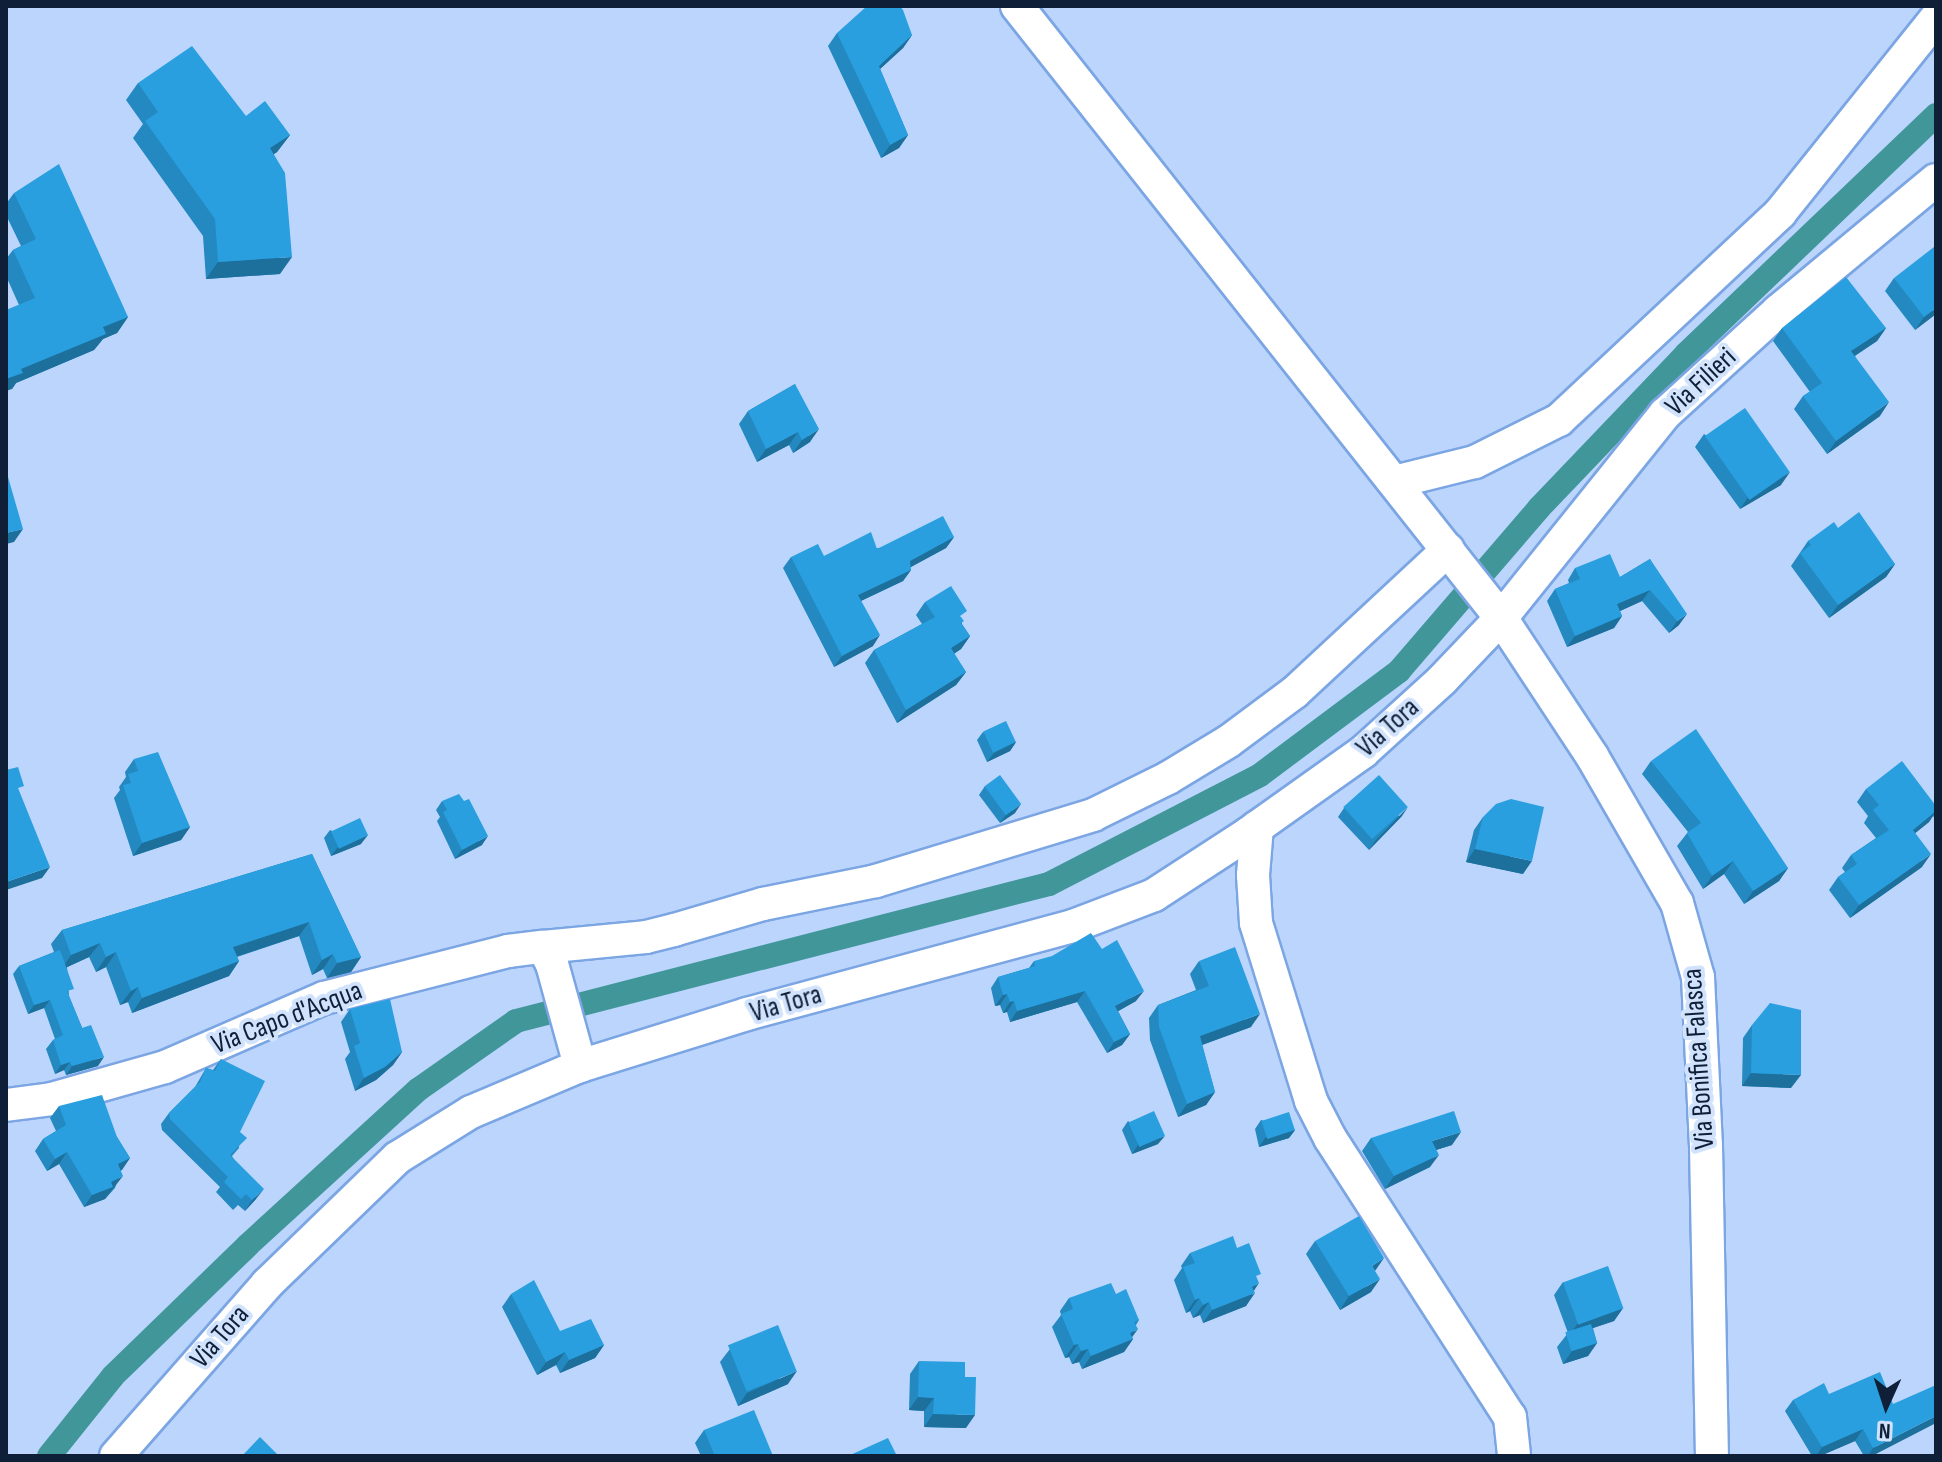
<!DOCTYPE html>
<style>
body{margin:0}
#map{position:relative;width:1942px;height:1462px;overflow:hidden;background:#bbd5fd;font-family:"Sofia Sans Condensed",sans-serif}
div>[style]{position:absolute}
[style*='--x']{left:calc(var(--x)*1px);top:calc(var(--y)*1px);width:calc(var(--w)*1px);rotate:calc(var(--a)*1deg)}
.canal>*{height:24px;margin:-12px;padding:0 12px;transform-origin:12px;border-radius:12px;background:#409699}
.roads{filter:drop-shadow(2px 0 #7ba5e3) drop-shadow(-2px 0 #7ba5e3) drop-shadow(0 2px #7ba5e3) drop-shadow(0 -2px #7ba5e3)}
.minor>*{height:32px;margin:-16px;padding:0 16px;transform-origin:16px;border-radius:16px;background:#fff}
.wall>*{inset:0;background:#2389c0}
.shaded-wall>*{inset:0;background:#1d6f9c}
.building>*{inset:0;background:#299fdf;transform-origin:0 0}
span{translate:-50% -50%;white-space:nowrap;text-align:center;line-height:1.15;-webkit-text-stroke:8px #d0e2fc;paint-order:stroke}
.street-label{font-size:28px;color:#0f1f37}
.frame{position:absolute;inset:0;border:8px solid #0f1f37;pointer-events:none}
.north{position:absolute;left:1846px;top:1366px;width:80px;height:80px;-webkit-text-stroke:6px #d0e2fc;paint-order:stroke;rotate:183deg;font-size:22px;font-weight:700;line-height:32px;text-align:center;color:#0f1f37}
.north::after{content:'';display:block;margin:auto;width:28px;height:36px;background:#0f1f37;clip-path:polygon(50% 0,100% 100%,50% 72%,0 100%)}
</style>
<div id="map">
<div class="canal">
<i style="--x:49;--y:1456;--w:102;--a:-51.3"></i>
<i style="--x:113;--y:1376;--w:188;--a:-44.1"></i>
<i style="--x:248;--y:1245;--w:231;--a:-42.4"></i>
<i style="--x:419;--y:1089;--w:118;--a:-35"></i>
<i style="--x:516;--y:1021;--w:550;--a:-14.42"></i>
<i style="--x:1049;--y:884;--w:237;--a:-27.3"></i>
<i style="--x:1260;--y:775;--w:174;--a:-36.8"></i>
<i style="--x:1399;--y:671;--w:215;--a:-49.3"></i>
<i style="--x:1539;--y:508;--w:213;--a:-46.3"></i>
<i style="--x:1686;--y:354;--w:346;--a:-43.7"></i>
</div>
<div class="roads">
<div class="minor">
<i style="--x:1017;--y:6;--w:780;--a:51.66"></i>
<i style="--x:1501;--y:618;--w:165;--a:56.6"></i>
<i style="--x:1592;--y:756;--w:170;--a:60"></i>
<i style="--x:1677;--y:903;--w:77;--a:74.2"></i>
<i style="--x:1698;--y:977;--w:169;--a:87.3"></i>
<i style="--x:1706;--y:1146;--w:310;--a:88.9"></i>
<i style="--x:1394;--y:482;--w:83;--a:-13.9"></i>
<i style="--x:1475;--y:462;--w:94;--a:-26.6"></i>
<i style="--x:1559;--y:420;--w:303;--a:-43.1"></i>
<i style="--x:1780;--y:213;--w:250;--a:-51.3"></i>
<i style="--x:1257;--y:827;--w:48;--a:94.8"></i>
<i style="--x:1253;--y:875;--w:48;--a:86.4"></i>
<i style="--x:1256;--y:923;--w:186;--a:72.8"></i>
<i style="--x:1311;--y:1101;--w:42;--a:62.8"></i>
<i style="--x:1330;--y:1138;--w:332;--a:57.2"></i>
<i style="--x:1510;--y:1417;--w:39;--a:84"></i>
<i style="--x:543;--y:947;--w:103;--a:-5.5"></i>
<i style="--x:646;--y:937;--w:29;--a:-14"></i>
<i style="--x:674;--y:930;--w:93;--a:-16.3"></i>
<i style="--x:763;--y:904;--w:115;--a:-11.5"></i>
<i style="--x:876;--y:881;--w:227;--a:-16.9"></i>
<i style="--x:1093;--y:815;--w:84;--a:-26.3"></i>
<i style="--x:1168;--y:778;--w:71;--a:-31.2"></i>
<i style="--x:1229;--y:741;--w:82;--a:-36.6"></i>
<i style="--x:1295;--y:692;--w:209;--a:-42.9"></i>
<i style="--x:6;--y:1105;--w:46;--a:-7.4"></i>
<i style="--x:52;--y:1099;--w:117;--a:-15.8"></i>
<i style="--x:165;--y:1067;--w:173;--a:-23.5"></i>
<i style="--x:324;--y:998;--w:190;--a:-14.3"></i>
<i style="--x:508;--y:951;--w:35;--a:-7"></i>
<i style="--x:543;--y:947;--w:19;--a:62"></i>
<i style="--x:552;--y:964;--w:106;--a:74.6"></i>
<i style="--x:116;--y:1456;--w:229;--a:-48.7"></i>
<i style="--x:267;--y:1284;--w:181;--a:-44.1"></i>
<i style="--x:397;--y:1158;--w:87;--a:-31.9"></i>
<i style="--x:471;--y:1112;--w:118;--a:-22.9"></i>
<i style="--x:580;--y:1066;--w:175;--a:-17.3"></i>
<i style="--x:747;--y:1014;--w:338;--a:-15.1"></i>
<i style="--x:1073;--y:926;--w:87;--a:-20.9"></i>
<i style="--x:1154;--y:895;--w:113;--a:-33.1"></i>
<i style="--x:1249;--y:833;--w:140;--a:-35.4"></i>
<i style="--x:1363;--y:752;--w:107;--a:-42.3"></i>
<i style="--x:1442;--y:680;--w:86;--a:-46.4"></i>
<i style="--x:1501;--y:618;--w:262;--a:-51.2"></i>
<i style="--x:1665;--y:414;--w:153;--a:-42.3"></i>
<i style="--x:1778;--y:311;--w:205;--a:-39.7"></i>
</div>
</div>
<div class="wall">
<i style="clip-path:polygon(837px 33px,912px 35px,903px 48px,880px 69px,908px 135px,899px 148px,881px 158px,828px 46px)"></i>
<i style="clip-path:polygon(138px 83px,246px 116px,290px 135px,277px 152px,274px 154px,280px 274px,206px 279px,203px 236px,133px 138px,143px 124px,126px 100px)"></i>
<i style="clip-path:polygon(14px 193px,128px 317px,117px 333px,103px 339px,94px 350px,16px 383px,12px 389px,19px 305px,6px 276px,6px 259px,13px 250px,21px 246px,6px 215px,6px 204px)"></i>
<i style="clip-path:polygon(1894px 278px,1936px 314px,1915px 330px,1885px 291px)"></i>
<i style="clip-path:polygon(1782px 328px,1886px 328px,1877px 341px,1855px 356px,1880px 416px,1827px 454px,1794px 409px,1803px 396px,1810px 392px,1773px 341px)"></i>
<i style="clip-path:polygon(795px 384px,810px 442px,793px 453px,789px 445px,757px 462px,739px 424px,748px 411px)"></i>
<i style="clip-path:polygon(1704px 434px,1781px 485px,1740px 509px,1695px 447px)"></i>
<i style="clip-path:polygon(1838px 528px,1895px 564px,1886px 577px,1829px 618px,1791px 566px,1808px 541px)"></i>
<i style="clip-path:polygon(954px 537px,946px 548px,910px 567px,911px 570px,903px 581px,861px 601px,873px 646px,834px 667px,783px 568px,791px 557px,824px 556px)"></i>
<i style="clip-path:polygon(1650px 559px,1679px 625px,1669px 633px,1642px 601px,1620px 611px,1622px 616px,1614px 628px,1567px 647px,1547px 601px,1555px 589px,1569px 583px,1568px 580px,1575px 568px,1620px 577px)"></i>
<i style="clip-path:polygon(925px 602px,962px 618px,962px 624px,970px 636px,961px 649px,954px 654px,966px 672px,956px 685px,897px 723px,865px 663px,874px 650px,922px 624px,916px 615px)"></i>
<i style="clip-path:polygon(983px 732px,1016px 742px,1010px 751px,987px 762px,977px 740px)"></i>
<i style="clip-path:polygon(134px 759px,190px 827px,181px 840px,133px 856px,114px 798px,120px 790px,119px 787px,126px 777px,125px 772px)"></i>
<i style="clip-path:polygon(1651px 761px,1788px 868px,1779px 881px,1744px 904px,1724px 874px,1703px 889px,1677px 846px,1688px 832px,1642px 774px)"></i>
<i style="clip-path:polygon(985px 786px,1015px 813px,1000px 823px,979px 795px)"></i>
<i style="clip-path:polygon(1866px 789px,1935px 804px,1936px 803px,1936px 820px,1933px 816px,1929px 822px,1915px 833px,1922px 867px,1850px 918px,1829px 890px,1838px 877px,1845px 872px,1842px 868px,1851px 855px,1876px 838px,1864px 823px,1868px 816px,1857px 802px)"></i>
<i style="clip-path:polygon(442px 801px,482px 845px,455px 859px,437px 821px,440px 817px,436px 810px)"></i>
<i style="clip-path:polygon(1344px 808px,1402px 816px,1369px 850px,1338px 817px)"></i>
<i style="clip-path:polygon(1483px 817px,1523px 874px,1466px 862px,1474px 830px)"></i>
<i style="clip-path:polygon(330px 830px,361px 844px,331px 856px,324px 838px)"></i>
<i style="clip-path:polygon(312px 854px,361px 957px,351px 972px,327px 978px,323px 969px,312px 975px,299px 936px,237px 957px,239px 961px,229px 976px,132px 1013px,128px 1002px,120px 1005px,106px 967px,96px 972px,89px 957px,67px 967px,69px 996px,98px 1066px,66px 1075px,64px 1070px,55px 1074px,46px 1049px,53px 1040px,55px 1039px,44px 1008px,28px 1014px,13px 974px,19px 966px,54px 952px,51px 944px,62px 930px)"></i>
<i style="clip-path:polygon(1034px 961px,1136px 1001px,1118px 1011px,1130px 1034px,1122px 1045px,1107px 1053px,1077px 1002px,1010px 1022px,1007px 1012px,1003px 1013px,1000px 1005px,995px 1006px,991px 988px,998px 977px,1029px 968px)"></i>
<i style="clip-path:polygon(1199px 961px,1251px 1027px,1202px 1045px,1215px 1092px,1206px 1105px,1178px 1117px,1150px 1040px,1149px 1018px,1158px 1005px,1196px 990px,1190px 974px)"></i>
<i style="clip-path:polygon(350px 1009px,402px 1052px,393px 1065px,376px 1080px,355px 1091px,345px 1059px,350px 1052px,341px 1022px)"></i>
<i style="clip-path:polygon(1752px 1025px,1791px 1088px,1742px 1086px,1743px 1038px)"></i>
<i style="clip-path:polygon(221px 1059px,240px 1132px,239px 1148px,232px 1156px,256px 1199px,245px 1211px,238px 1205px,233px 1210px,216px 1192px,220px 1187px,162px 1130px,161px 1124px,169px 1113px,195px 1087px,206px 1068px,213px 1070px)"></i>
<i style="clip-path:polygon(59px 1106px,117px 1137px,130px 1158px,121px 1170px,115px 1188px,105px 1199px,84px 1207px,59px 1164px,47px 1171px,35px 1151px,43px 1139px,56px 1131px,50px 1118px)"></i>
<i style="clip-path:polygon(1261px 1120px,1295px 1130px,1289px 1138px,1259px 1147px,1255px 1129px)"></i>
<i style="clip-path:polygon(1128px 1121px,1158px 1144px,1132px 1154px,1122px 1130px)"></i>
<i style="clip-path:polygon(1371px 1138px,1452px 1145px,1436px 1150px,1430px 1167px,1385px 1189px,1362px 1151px)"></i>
<i style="clip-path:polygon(1315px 1241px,1371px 1292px,1340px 1310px,1306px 1254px)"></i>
<i style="clip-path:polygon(1237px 1248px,1257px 1279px,1254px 1291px,1246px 1306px,1203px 1323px,1200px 1315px,1193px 1318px,1190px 1311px,1186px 1313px,1174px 1280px,1182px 1268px,1181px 1266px,1190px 1253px)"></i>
<i style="clip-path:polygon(1563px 1282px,1623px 1308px,1614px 1321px,1593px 1328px,1597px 1343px,1588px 1356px,1563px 1364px,1557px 1347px,1568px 1333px,1554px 1295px)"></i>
<i style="clip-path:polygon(511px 1294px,560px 1331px,604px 1345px,595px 1358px,560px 1373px,556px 1365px,537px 1375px,502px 1307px)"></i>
<i style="clip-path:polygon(1116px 1294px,1139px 1320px,1136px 1325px,1132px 1337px,1133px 1339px,1124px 1352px,1082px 1369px,1079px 1362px,1072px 1364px,1069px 1357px,1065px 1358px,1052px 1327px,1061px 1315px,1060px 1311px,1069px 1298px)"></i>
<i style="clip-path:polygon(730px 1349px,788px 1384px,738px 1406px,720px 1362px)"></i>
<i style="clip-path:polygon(919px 1361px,966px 1428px,924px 1427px,924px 1411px,909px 1410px,910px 1374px)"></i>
<i style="clip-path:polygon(1829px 1394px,1893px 1404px,1872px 1456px,1864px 1456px,1855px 1441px,1820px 1456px,1812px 1456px,1785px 1411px,1793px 1400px)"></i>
<i style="clip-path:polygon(704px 1430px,773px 1456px,701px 1456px,695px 1443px)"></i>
</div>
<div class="shaded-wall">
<i style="clip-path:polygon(912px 35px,903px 48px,869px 79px,879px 66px)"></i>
<i style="clip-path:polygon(290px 135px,277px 152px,258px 165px,270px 148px)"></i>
<i style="clip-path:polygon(908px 135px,899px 148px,881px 158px,890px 145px)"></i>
<i style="clip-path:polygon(292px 257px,280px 274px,206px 279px,218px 262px)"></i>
<i style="clip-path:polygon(1936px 308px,1936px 314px,1915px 330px,1924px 317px)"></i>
<i style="clip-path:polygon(128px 317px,117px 333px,103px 339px,94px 350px,16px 383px,12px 389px,6px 391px,6px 379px,21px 369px,103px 327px)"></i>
<i style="clip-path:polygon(1886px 328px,1877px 341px,1842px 364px,1851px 351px)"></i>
<i style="clip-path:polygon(1889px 402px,1880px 416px,1827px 454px,1836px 441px)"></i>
<i style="clip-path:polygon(819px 429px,810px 442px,793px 453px,802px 440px)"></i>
<i style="clip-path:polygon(798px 432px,789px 445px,757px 462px,766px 449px)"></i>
<i style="clip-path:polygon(1790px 472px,1781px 485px,1740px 509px,1749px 496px)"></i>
<i style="clip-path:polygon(23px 529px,14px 542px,6px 544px,6px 533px)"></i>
<i style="clip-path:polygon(954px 537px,946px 548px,902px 572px,910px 561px)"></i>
<i style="clip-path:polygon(1895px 564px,1886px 577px,1829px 618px,1838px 605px)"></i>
<i style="clip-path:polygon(911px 570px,903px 581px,850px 606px,858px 595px)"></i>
<i style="clip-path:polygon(1650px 590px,1642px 601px,1609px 616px,1617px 604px)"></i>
<i style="clip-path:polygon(1687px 614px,1679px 625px,1669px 633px,1677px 621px)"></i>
<i style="clip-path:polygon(1622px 616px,1614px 628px,1567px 647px,1575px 636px)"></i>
<i style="clip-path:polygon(880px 635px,873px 646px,834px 667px,842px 656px)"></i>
<i style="clip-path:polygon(970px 636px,961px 649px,942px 661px,951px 648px)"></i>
<i style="clip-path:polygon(966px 672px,956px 685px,897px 723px,906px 710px)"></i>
<i style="clip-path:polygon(1016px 742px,1010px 751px,987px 762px,994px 753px)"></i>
<i style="clip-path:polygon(1021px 804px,1015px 813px,1000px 823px,1006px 815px)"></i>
<i style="clip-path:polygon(1408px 807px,1402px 816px,1369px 850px,1375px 841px)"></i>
<i style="clip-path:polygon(1936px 811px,1929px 822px,1903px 843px,1913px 830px)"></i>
<i style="clip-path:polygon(190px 827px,181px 840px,133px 856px,142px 843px)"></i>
<i style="clip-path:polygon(368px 835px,361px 844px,331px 856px,338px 847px)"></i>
<i style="clip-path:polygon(488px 836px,482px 845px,455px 859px,462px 850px)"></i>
<i style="clip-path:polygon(1475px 849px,1532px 861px,1523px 874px,1466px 862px)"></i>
<i style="clip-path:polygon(1931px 854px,1922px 867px,1850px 918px,1859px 905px)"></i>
<i style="clip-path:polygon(1733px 861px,1724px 874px,1703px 889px,1712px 876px)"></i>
<i style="clip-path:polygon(50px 867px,42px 878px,6px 890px,6px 882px)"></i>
<i style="clip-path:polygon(1788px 868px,1779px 881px,1744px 904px,1753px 891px)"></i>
<i style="clip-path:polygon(309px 922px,299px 936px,223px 961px,233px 947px)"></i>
<i style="clip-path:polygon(100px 943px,89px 957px,61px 970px,71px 955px)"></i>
<i style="clip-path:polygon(116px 952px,106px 967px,96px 972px,106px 957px)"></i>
<i style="clip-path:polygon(333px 954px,323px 969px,312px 975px,322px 960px)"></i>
<i style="clip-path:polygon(361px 957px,351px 972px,327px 978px,337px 963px)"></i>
<i style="clip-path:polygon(239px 961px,229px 976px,132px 1013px,142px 998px)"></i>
<i style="clip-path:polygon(138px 987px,128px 1002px,120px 1005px,131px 991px)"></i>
<i style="clip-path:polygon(1085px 991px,1077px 1002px,1010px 1022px,1017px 1011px)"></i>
<i style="clip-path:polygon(1144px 991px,1136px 1001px,1108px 1017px,1115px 1006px)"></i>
<i style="clip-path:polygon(1007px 994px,1000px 1005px,995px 1006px,1003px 995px)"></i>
<i style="clip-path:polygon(50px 1000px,44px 1008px,28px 1014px,34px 1005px)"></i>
<i style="clip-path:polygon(1014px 1001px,1007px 1012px,1003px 1013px,1010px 1002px)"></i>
<i style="clip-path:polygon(1260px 1014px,1251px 1027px,1191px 1049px,1200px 1036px)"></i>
<i style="clip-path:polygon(1130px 1034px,1122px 1045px,1107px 1053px,1114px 1042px)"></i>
<i style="clip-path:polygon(402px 1052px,393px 1065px,376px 1080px,355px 1091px,364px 1078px)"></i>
<i style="clip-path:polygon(104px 1057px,98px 1066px,66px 1075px,72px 1066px)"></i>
<i style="clip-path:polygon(70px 1062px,64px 1070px,55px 1074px,61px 1065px)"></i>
<i style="clip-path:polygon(1751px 1073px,1801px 1075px,1791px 1088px,1742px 1086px)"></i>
<i style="clip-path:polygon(1215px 1092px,1206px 1105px,1178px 1117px,1187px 1104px)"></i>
<i style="clip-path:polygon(1295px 1130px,1289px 1138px,1259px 1147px,1265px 1138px)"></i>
<i style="clip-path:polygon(1461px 1132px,1452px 1145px,1423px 1154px,1432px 1141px)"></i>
<i style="clip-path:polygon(1165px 1136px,1158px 1144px,1132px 1154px,1138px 1145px)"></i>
<i style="clip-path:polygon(67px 1152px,59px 1164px,47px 1171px,55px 1159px)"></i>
<i style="clip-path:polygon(1439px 1155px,1430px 1167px,1385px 1189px,1394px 1176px)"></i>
<i style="clip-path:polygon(130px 1158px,122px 1170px,109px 1176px,118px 1164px)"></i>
<i style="clip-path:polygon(123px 1176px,105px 1199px,84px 1207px,92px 1195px,111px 1182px)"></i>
<i style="clip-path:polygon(264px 1189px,256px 1199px,245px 1211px,252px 1200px)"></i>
<i style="clip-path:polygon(1384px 1258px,1375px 1271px,1372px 1266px)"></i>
<i style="clip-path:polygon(1380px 1279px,1371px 1292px,1340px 1310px,1349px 1296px)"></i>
<i style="clip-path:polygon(1259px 1283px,1251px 1295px,1255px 1293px,1246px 1306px,1203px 1323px,1212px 1310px)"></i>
<i style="clip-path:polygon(1199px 1298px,1190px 1311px,1186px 1313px,1195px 1300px)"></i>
<i style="clip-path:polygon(1209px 1302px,1200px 1315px,1193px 1318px,1203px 1305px)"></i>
<i style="clip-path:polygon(1623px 1308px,1614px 1321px,1569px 1336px,1578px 1323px)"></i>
<i style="clip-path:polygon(1138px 1329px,1130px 1340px,1133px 1339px,1124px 1352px,1082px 1369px,1091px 1356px)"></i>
<i style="clip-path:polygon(1597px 1343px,1588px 1356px,1563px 1364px,1572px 1351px)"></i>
<i style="clip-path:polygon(1078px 1344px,1069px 1357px,1065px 1358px,1074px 1345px)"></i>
<i style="clip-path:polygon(604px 1345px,595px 1358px,560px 1373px,569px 1360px)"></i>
<i style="clip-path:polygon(1088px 1349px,1079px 1362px,1072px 1364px,1081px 1351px)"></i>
<i style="clip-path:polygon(565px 1352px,556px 1365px,537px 1375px,546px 1362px)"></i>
<i style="clip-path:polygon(797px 1371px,788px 1384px,738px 1406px,747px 1393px)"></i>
<i style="clip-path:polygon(918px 1397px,934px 1398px,924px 1411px,909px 1410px)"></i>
<i style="clip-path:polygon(933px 1414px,975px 1415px,966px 1428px,924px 1427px)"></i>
<i style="clip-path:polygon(1936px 1416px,1936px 1423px,1872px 1456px,1868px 1456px,1873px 1448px)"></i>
<i style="clip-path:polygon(1863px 1429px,1855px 1441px,1820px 1456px,1816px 1456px,1822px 1447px)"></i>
</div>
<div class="building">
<i style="clip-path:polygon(867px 6px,900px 6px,903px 10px,912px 35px,879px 66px,908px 135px,890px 145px,837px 33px)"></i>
<i style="clip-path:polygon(192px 46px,246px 116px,265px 101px,290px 135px,270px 148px,285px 173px,292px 257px,218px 262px,215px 219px,145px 121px,158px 112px,138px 83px)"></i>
<i style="clip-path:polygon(59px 164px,128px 317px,103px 327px,106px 334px,21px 369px,23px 373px,6px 379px,6px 310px,35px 298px,13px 250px,36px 239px,14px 193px)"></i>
<i style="clip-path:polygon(1934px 247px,1936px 250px,1936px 308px,1924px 317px,1894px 278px)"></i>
<i style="clip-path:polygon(1846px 277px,1886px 328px,1851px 351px,1889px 402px,1836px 441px,1803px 396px,1822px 383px,1782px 328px)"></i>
<i style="clip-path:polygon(795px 384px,819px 429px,802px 440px,798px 432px,766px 449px,748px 411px)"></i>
<i style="left:1745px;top:408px;width:78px;height:49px;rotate:55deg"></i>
<i style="clip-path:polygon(6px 470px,23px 529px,6px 533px)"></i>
<i style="clip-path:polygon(1859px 512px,1895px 564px,1838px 605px,1800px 553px,1811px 545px,1808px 541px,1834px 522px,1838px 528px)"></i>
<i style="clip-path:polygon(943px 516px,954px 537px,910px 561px,911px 570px,858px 595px,880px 635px,842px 656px,791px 557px,818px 544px,824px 556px,871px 532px,877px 549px)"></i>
<i style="clip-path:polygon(1610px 554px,1620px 577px,1650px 559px,1687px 614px,1677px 621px,1650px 590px,1617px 604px,1622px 616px,1575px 636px,1555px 589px,1580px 579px,1575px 568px)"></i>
<i style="clip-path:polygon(951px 586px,967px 611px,960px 616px,964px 621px,961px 623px,970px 636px,951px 648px,966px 672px,906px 710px,874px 650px,935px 617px,925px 602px)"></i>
<i style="left:1006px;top:721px;width:23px;height:25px;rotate:65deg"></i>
<i style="clip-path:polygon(1696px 729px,1788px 868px,1753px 891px,1733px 861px,1712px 876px,1687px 833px,1701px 823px,1651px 761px)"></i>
<i style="clip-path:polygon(158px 752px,190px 827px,142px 843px,123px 785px,131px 783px,128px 774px,138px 771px,134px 759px)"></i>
<i style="clip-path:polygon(1902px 761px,1936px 806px,1936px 811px,1913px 830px,1931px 854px,1859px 905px,1838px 877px,1857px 864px,1851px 855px,1889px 830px,1873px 810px,1879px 805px,1866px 789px)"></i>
<i style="clip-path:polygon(18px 767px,24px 786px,18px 788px,50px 867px,6px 882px,6px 770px)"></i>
<i style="left:1000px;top:775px;width:36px;height:19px;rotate:54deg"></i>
<i style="left:1379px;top:775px;width:43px;height:48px;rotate:48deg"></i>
<i style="clip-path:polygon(459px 794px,464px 801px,469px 799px,488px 836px,462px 850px,443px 812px,447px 810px,442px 801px)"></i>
<i style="clip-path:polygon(1511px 799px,1544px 807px,1532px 861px,1475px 849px,1483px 817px,1496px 804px)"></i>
<i style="left:360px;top:818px;width:19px;height:32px;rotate:65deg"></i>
<i style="clip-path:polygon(312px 854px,361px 957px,337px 963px,333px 954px,322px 960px,309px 922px,233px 947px,239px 961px,142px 998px,138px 987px,131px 991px,116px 952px,106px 957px,100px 943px,71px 955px,62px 930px)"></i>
<i style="clip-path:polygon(1091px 933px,1102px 949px,1117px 940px,1144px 991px,1115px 1006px,1130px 1034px,1114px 1042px,1085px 991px,1017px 1011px,1014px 1001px,1010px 1002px,1007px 994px,1003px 995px,998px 977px,1035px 966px,1034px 961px,1052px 956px)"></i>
<i style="clip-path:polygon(1235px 947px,1260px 1014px,1200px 1036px,1215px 1092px,1187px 1104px,1159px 1027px,1158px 1005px,1209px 986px,1199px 961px)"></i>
<i style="clip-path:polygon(60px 950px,74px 989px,67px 991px,82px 1028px,91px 1025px,104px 1057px,72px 1066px,70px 1062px,61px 1065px,53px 1040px,63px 1035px,50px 1000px,34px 1005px,19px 966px)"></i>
<i style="clip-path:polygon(390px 999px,402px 1052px,385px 1067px,364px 1078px,354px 1046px,360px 1043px,350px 1009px)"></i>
<i style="clip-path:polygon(1770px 1003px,1801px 1010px,1801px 1075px,1751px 1073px,1752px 1025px)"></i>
<i style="clip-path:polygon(221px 1059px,265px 1081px,240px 1132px,247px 1138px,230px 1155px,264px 1189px,252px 1200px,246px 1194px,241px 1199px,224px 1182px,228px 1177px,170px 1119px,169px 1113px,200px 1082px,206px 1068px,215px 1071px)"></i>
<i style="clip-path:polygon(102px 1095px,117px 1137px,130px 1158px,118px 1164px,123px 1176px,111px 1182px,113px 1187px,92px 1195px,67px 1152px,55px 1159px,43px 1139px,66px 1125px,59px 1106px)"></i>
<i style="left:1154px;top:1111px;width:27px;height:28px;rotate:66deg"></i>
<i style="clip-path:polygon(1454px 1111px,1461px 1132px,1432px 1141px,1439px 1155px,1394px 1176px,1371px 1138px)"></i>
<i style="left:1289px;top:1112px;width:19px;height:29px;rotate:72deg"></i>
<i style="clip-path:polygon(1359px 1216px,1384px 1258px,1372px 1266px,1380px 1279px,1349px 1296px,1315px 1241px)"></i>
<i style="clip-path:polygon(1233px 1236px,1237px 1248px,1249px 1243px,1261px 1274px,1256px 1276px,1259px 1283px,1252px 1287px,1255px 1293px,1212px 1310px,1209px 1302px,1203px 1305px,1199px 1298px,1195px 1300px,1183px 1267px,1195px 1263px,1190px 1253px)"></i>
<i style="left:1608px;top:1266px;width:45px;height:48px;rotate:70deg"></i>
<i style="clip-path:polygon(534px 1280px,560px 1331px,591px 1319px,604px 1345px,569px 1360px,565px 1352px,546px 1362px,511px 1294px)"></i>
<i style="clip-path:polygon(1111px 1283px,1116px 1294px,1126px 1289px,1139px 1320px,1134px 1322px,1138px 1329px,1130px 1333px,1133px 1339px,1091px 1356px,1088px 1349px,1081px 1351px,1078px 1344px,1074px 1345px,1061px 1314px,1073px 1309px,1069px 1298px)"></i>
<i style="left:1591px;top:1324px;width:20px;height:27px;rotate:72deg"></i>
<i style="left:778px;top:1325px;width:50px;height:54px;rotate:68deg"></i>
<i style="clip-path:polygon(919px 1361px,965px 1362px,965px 1377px,976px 1377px,975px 1415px,933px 1414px,934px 1398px,918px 1397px)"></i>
<i style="clip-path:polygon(1880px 1372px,1893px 1404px,1936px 1385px,1936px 1416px,1873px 1448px,1863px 1429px,1822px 1447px,1793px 1400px,1824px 1383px,1829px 1394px)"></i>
<i style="clip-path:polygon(754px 1410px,773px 1456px,715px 1456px,704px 1430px)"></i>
<i style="clip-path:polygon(260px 1437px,279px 1456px,242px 1456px)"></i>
<i style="clip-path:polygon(888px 1438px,897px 1456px,848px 1456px)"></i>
</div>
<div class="street-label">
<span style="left:1701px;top:382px;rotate:-43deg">Via Filieri</span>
<span style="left:1388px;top:728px;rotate:-42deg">Via Tora</span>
<span style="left:786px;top:1004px;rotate:-16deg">Via Tora</span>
<span style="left:287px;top:1018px;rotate:-21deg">Via Capo d'Acqua</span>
<span style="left:1699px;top:1059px;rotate:-94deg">Via Bonifica Falasca</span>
<span style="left:220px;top:1337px;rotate:-49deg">Via Tora</span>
</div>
<div class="frame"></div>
<div class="north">N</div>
</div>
